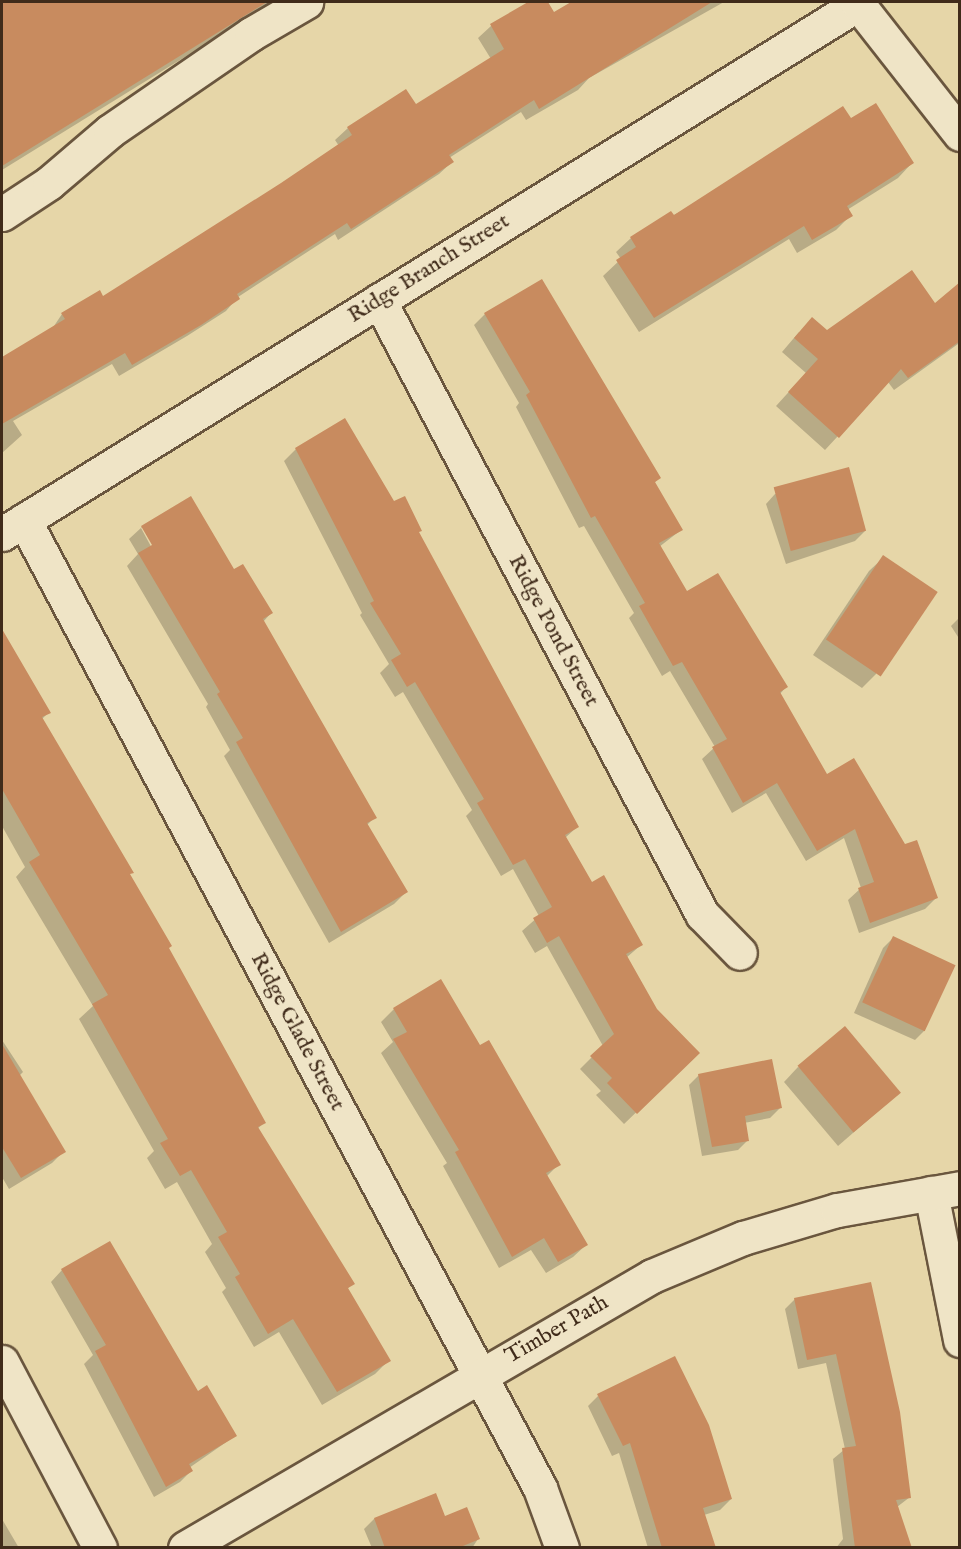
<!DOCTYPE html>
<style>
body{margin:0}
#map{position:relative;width:961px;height:1549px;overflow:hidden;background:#e6d6a8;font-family:"IM FELL English",serif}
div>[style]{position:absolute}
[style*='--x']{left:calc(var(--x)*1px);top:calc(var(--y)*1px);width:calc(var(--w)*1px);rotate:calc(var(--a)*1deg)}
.shadow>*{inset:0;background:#0003}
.building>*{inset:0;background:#c88b5f;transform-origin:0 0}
.roads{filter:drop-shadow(2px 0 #6a563e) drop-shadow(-2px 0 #6a563e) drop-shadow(0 2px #6a563e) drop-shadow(0 -2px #6a563e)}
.minor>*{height:33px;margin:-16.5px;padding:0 16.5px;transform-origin:16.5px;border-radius:16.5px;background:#efe4c6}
span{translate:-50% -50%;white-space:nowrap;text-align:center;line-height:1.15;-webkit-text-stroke:4.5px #efe4c6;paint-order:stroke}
.street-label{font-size:22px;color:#402b1a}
.frame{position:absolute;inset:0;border:3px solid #402b1a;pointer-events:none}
</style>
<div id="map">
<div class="shadow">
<i style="clip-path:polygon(2px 2px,274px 2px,2px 170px)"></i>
<i style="clip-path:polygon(531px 2px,546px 2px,553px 14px,574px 2px,724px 2px,589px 78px,578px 90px,526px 120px,521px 112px,449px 158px,452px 162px,439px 174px,338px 240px,335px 234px,238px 297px,226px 311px,187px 336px,119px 376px,112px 364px,13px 421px,22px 435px,2px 453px,2px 359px,52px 329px,62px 314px,102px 298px,282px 185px,339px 146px,335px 140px,348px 128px,406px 91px,416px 106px,491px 59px,478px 38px,491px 26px)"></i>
<i style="clip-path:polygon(851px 120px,912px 163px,898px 178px,847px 210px,851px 215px,836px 230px,797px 253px,789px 239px,639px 332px,603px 276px,621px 259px,616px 252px,631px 238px)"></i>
<i style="clip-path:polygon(960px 284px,960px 347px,958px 344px,894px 390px,888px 382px,825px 450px,776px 406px,806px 373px,782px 352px,799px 332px,827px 332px,934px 305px)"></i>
<i style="clip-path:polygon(485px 314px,659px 478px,654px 483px,681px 530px,659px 547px,686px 593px,786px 687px,780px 694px,826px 776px,936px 898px,925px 909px,859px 933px,848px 900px,861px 888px,844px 838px,806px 861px,766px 793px,732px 813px,702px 759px,715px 747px,670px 671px,662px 676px,629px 618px,634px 613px,584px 526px,579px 528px,516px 407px,519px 403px,474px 325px)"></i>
<i style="clip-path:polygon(296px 449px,393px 503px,418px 533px,577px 827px,565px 838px,592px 884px,641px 945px,626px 958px,656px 1010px,698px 1053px,624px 1124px,596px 1095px,601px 1091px,580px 1069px,603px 1046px,547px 946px,535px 953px,522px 931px,539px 916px,513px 869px,501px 876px,466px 816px,472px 810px,403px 692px,395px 697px,380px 673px,389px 664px,360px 615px,362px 613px,284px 461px)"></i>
<i style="clip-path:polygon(848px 469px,865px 531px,855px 541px,786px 564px,766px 504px,775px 494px)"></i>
<i style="clip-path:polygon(evenodd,142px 527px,234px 571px,271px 613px,263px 622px,375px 817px,367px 825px,406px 892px,394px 904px,329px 943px,224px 756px,230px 750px,206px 707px,208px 704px,127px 566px,138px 554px,129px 539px,142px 527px,141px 528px,144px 528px,157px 550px,154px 552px,141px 528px)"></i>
<i style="clip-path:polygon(884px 557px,876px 674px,862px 688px,813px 655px,869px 571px)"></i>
<i style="clip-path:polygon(960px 617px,960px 640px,951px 626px)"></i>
<i style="clip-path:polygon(2px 632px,49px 712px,42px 719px,264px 1123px,257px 1129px,353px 1283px,347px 1289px,389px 1360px,375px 1374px,322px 1405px,279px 1332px,254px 1347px,222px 1292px,226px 1288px,205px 1252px,212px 1244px,177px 1182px,165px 1189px,147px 1158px,154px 1151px,79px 1019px,93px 1006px,16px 877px,25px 867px,2px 826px)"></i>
<i style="clip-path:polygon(893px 938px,925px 1030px,915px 1040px,854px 1013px,883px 948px)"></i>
<i style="clip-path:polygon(394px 1009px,479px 1047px,559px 1164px,546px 1177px,586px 1245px,573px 1257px,546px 1273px,531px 1250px,499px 1268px,443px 1166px,447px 1163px,381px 1053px,393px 1042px,381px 1022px)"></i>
<i style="clip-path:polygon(2px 1040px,23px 1072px,19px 1076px,64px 1151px,52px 1163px,9px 1189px,2px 1177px)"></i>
<i style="clip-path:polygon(798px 1067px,899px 1093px,838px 1146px,784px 1082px)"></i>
<i style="clip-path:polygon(699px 1075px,780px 1108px,770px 1118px,744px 1123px,748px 1140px,738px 1150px,702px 1156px,689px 1085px)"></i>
<i style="clip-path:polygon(62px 1270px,197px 1393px,235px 1436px,189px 1468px,191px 1471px,180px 1482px,154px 1497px,84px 1364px,93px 1355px,51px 1282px)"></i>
<i style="clip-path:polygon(870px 1283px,910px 1497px,897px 1507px,910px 1548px,836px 1548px,843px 1539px,833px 1459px,845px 1449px,826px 1363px,798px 1369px,785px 1309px,795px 1299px)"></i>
<i style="clip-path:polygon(598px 1396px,731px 1499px,720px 1510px,704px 1515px,714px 1548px,648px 1548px,619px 1453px,612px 1456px,588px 1406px)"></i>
<i style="clip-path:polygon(435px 1495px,444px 1517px,478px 1539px,472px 1548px,372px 1548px,364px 1529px,374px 1519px)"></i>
<i style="clip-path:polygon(2px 1519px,19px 1548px,2px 1548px)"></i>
</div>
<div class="building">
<i style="clip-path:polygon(2px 2px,267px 2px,2px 166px)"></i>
<i style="clip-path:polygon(528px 2px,548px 2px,554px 12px,571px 2px,712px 2px,539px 109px,534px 100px,449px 155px,454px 162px,351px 229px,347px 223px,237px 294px,240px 299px,201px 325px,132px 365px,125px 353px,2px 424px,2px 357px,65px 319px,61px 313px,100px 290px,103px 296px,281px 183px,352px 135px,347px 127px,406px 89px,416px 104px,504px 49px,490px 24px)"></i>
<i style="clip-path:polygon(876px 103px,914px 163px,847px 206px,853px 216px,812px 240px,804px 226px,654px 318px,616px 260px,636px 247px,630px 237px,671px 211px,674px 215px,843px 106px,851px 118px)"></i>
<i style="clip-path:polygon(912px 270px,935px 303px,960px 282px,960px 341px,908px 378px,901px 369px,839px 438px,788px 392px,818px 359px,794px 338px,812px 317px,827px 330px)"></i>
<i style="clip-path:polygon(542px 279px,661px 478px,655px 482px,683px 530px,659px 543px,687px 591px,718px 573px,788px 687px,780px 692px,827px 774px,854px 758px,905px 844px,917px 840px,938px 898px,870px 923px,858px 888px,874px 882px,855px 829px,817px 851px,777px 783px,743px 803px,712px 747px,727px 739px,682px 662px,673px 666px,639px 606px,645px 603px,595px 516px,591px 518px,526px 395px,530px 392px,484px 313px)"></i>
<i style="clip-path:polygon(345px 418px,394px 501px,405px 496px,422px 531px,419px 532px,579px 827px,565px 835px,592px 882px,604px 875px,643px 945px,626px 954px,657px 1009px,700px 1053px,637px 1114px,607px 1083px,612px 1078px,590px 1056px,614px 1034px,559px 936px,547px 943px,533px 918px,552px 907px,525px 859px,513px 865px,477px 803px,484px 799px,415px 682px,407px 687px,391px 660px,401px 654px,370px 603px,374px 601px,295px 448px)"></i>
<i style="left:849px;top:467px;width:66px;height:78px;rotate:75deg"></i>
<i style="clip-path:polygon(191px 496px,234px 569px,243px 564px,273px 613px,263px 619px,377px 818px,367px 823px,408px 892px,341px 932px,236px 742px,243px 738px,217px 694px,220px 692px,138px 553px,152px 545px,141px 526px)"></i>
<i style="left:883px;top:555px;width:66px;height:102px;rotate:34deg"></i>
<i style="clip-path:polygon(2px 629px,51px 713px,42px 717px,134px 873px,130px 874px,172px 946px,169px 948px,266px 1123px,258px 1127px,355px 1284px,348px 1288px,391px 1361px,337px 1392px,293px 1319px,268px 1334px,235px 1277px,240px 1274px,218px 1237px,227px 1232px,191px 1170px,180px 1176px,160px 1143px,168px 1139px,92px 1004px,108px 995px,29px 862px,40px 855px,2px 789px)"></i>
<i style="left:893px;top:936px;width:69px;height:73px;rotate:25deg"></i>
<i style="clip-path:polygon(441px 979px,480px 1045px,489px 1040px,561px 1165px,546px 1173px,588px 1245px,558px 1262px,544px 1238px,512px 1257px,455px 1152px,459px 1150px,393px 1039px,407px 1032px,393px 1008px)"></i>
<i style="left:845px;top:1026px;width:87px;height:62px;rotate:50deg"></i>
<i style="clip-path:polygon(2px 1044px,66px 1152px,21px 1178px,2px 1147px)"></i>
<i style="clip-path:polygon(772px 1059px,782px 1108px,745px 1116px,749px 1141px,712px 1147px,698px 1074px)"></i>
<i style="clip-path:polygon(110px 1241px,198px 1391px,207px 1385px,237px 1436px,189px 1464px,193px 1471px,166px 1487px,95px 1351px,106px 1345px,61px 1269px)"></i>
<i style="clip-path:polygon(871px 1282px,900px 1412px,911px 1498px,896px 1500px,912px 1548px,855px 1548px,842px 1448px,856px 1446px,836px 1354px,807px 1360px,794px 1298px)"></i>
<i style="clip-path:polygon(675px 1356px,709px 1425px,732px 1499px,703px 1508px,716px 1548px,662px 1548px,630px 1443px,623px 1446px,597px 1394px)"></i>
<i style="clip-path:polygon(436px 1493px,445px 1516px,467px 1507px,480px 1539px,458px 1548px,385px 1548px,374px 1518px)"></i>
</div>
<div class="roads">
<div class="minor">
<i style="--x:2;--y:214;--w:56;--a:-33.4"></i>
<i style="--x:49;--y:183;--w:80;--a:-40.4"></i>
<i style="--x:110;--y:131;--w:171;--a:-34.5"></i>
<i style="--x:251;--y:34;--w:64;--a:-30.2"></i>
<i style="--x:379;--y:300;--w:694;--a:62.25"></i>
<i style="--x:702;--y:914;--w:54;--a:45.7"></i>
<i style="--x:24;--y:520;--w:1097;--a:61.94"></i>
<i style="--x:540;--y:1488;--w:64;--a:69.9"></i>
<i style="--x:2;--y:534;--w:1007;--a:-31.76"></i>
<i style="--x:858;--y:4;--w:165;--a:51.9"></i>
<i style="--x:931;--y:1193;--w:150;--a:78.8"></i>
<i style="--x:2;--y:1362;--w:210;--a:62.2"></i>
<i style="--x:185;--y:1548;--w:540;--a:-30.22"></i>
<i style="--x:652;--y:1276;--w:99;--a:-22.7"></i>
<i style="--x:743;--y:1238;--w:98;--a:-16.6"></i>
<i style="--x:837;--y:1210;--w:125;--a:-10.1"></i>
</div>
</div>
<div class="street-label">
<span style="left:429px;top:269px;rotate:-32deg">Ridge Branch Street</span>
<span style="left:553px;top:631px;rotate:62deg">Ridge Pond Street</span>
<span style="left:297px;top:1032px;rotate:62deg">Ridge Glade Street</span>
<span style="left:557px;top:1330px;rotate:-30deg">Timber Path</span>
</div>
<div class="frame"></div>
</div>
